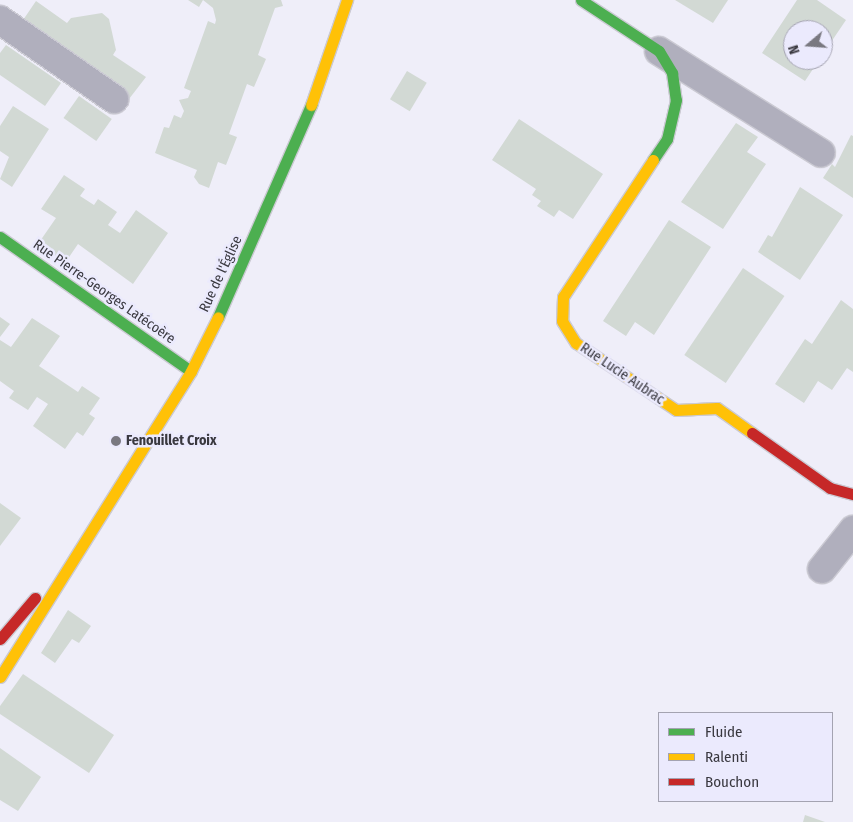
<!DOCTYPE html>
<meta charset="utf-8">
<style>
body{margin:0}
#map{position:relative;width:853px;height:822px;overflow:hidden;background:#efeef9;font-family:"Fira Sans Condensed",sans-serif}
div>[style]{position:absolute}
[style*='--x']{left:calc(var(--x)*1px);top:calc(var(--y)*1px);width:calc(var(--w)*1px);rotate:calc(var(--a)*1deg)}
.building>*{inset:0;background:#d2d9d4;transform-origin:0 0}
.roads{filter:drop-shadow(1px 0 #cbcad3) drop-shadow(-1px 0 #cbcad3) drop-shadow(0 1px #cbcad3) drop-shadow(0 -1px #cbcad3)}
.street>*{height:28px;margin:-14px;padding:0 14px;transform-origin:14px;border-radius:14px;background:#b0afbd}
.fast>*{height:11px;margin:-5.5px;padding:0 5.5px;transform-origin:5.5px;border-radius:5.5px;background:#4caf50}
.slow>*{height:11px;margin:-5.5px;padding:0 5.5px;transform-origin:5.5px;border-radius:5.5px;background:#ffc107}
.jam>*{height:11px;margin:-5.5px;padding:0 5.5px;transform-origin:5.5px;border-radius:5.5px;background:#c62828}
.dots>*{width:14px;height:14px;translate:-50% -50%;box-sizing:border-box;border:2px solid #ebeafd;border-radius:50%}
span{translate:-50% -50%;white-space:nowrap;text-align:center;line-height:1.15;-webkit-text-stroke:5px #ebeafd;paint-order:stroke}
.street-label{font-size:14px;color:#39383f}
.poi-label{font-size:14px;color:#39383f;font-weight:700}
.left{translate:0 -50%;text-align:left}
.legend{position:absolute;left:658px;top:712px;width:175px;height:90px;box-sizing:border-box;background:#ebeafd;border:1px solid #a4a3b1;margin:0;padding:6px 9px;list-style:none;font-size:15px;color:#39383f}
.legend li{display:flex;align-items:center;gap:10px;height:25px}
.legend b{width:25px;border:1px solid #a4a3b1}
.north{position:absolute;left:783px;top:20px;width:50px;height:50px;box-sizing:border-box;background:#ebeafd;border:1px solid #a4a3b1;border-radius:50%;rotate:252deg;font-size:14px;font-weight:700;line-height:20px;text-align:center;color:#39383f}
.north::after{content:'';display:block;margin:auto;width:18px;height:22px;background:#797880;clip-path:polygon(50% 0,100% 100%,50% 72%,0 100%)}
</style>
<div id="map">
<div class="building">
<i style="clip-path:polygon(188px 0,281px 0,283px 6px,275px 8px,258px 55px,266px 59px,254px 87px,247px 84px,229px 134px,237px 137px,226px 165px,218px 162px,209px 188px,199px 184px,194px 177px,197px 170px,155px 153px,164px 127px,169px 128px,174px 115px,181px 118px,184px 111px,179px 100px,188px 98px,191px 91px,184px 88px,208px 21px,215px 24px,216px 20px,213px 8px,203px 0,199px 7px)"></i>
<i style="clip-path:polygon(675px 0,728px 0,713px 23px)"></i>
<i style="clip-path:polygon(797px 0,817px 0,846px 20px,823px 54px,823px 30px,793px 30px,793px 60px,819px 60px,805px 81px,762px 53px)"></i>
<i style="clip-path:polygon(36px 1px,67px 23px,71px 18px,102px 13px,109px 19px,116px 50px,113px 55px,146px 77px,129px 99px,21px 23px)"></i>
<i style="clip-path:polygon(6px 45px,61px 83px,45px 106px,0 75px,0 53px)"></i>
<i style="left:407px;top:71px;width:23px;height:33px;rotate:31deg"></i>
<i style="left:79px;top:96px;width:40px;height:27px;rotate:35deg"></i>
<i style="clip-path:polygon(13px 106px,49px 129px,12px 187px,0 179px,9px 157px,0 151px,0 126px)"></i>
<i style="clip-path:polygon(519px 119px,603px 174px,573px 219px,559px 210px,554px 217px,537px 206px,541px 201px,532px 195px,536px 189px,492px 160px)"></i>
<i style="clip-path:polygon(736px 123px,758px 137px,747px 152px,766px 164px,723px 229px,681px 202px)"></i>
<i style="clip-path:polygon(851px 135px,853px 136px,853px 198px,823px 178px,832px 164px,835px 167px)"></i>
<i style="clip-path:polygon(64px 175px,85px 189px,80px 196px,94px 205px,98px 199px,117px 212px,108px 225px,120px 233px,136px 210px,168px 233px,133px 284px,78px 244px,65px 263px,38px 244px,56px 218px,41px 209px)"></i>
<i style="clip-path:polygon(800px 187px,843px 215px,800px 280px,758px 252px,768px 235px,772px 237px)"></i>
<i style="clip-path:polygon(669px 220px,711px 247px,654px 335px,635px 322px,626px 336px,603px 321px)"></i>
<i style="left:743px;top:268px;width:50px;height:105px;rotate:34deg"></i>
<i style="clip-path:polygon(841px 300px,853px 309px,853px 372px,847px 368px,832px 390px,818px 381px,804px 403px,775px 384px,805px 339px,812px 344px)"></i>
<i style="clip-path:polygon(0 317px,10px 324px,0 337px)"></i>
<i style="clip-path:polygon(32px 318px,60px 336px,39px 366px,78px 392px,82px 386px,100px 398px,89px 414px,95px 418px,83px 436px,77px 432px,65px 449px,33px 426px,48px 404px,37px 397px,28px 410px,9px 398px,14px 391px,0 381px,0 340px,11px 347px)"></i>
<i style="clip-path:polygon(0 503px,21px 518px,0 546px)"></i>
<i style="clip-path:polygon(68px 610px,91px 626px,79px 643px,72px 639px,55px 663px,41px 653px)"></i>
<i style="clip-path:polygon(23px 674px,114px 735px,89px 773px,0 714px,0 706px)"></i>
<i style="clip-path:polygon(0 748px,41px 777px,18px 811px,0 800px)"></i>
<i style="clip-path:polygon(805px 815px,825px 822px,803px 822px)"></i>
</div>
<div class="roads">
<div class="street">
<i style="--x:0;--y:20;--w:139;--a:34.7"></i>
<i style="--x:659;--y:51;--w:191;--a:32.2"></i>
<i style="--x:822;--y:569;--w:50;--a:-51.5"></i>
</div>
<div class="fast">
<i style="--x:581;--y:0;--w:93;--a:33.2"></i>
<i style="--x:659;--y:51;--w:26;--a:59"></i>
<i style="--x:672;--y:73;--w:27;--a:82"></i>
<i style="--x:676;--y:100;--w:40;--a:103"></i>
<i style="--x:667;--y:139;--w:25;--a:124"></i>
<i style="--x:0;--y:237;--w:233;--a:35.1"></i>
<i style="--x:218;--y:317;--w:232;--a:-66.3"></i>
</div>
<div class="slow">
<i style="--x:311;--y:105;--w:111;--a:-71.1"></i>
<i style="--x:653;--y:160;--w:164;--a:123.3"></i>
<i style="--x:563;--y:297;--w:24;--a:92"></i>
<i style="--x:562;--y:321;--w:26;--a:58"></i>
<i style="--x:576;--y:343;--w:120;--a:33.8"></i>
<i style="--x:676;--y:410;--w:41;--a:-2.8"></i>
<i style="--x:717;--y:408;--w:43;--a:35.5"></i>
<i style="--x:0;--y:677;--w:361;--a:-58"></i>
<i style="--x:191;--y:371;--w:60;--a:-63.4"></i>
</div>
<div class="jam">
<i style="--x:752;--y:433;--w:95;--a:35.2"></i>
<i style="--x:830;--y:488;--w:24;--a:15"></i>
<i style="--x:0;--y:639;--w:54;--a:-49.5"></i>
</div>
</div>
<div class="dots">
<i style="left:116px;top:441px;background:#797880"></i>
</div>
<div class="street-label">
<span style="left:221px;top:274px;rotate:-65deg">Rue de l'Église</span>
<span style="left:104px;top:292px;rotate:35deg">Rue Pierre-Georges Latécoère</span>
<span style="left:622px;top:374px;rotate:34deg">Rue Lucie Aubrac</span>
</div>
<div class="poi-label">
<span class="left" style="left:126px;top:441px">Fenouillet Croix</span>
</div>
<ul class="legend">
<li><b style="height:6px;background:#4caf50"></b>Fluide</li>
<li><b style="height:6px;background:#ffc107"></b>Ralenti</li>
<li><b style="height:6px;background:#c62828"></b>Bouchon</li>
</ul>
<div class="north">N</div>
</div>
